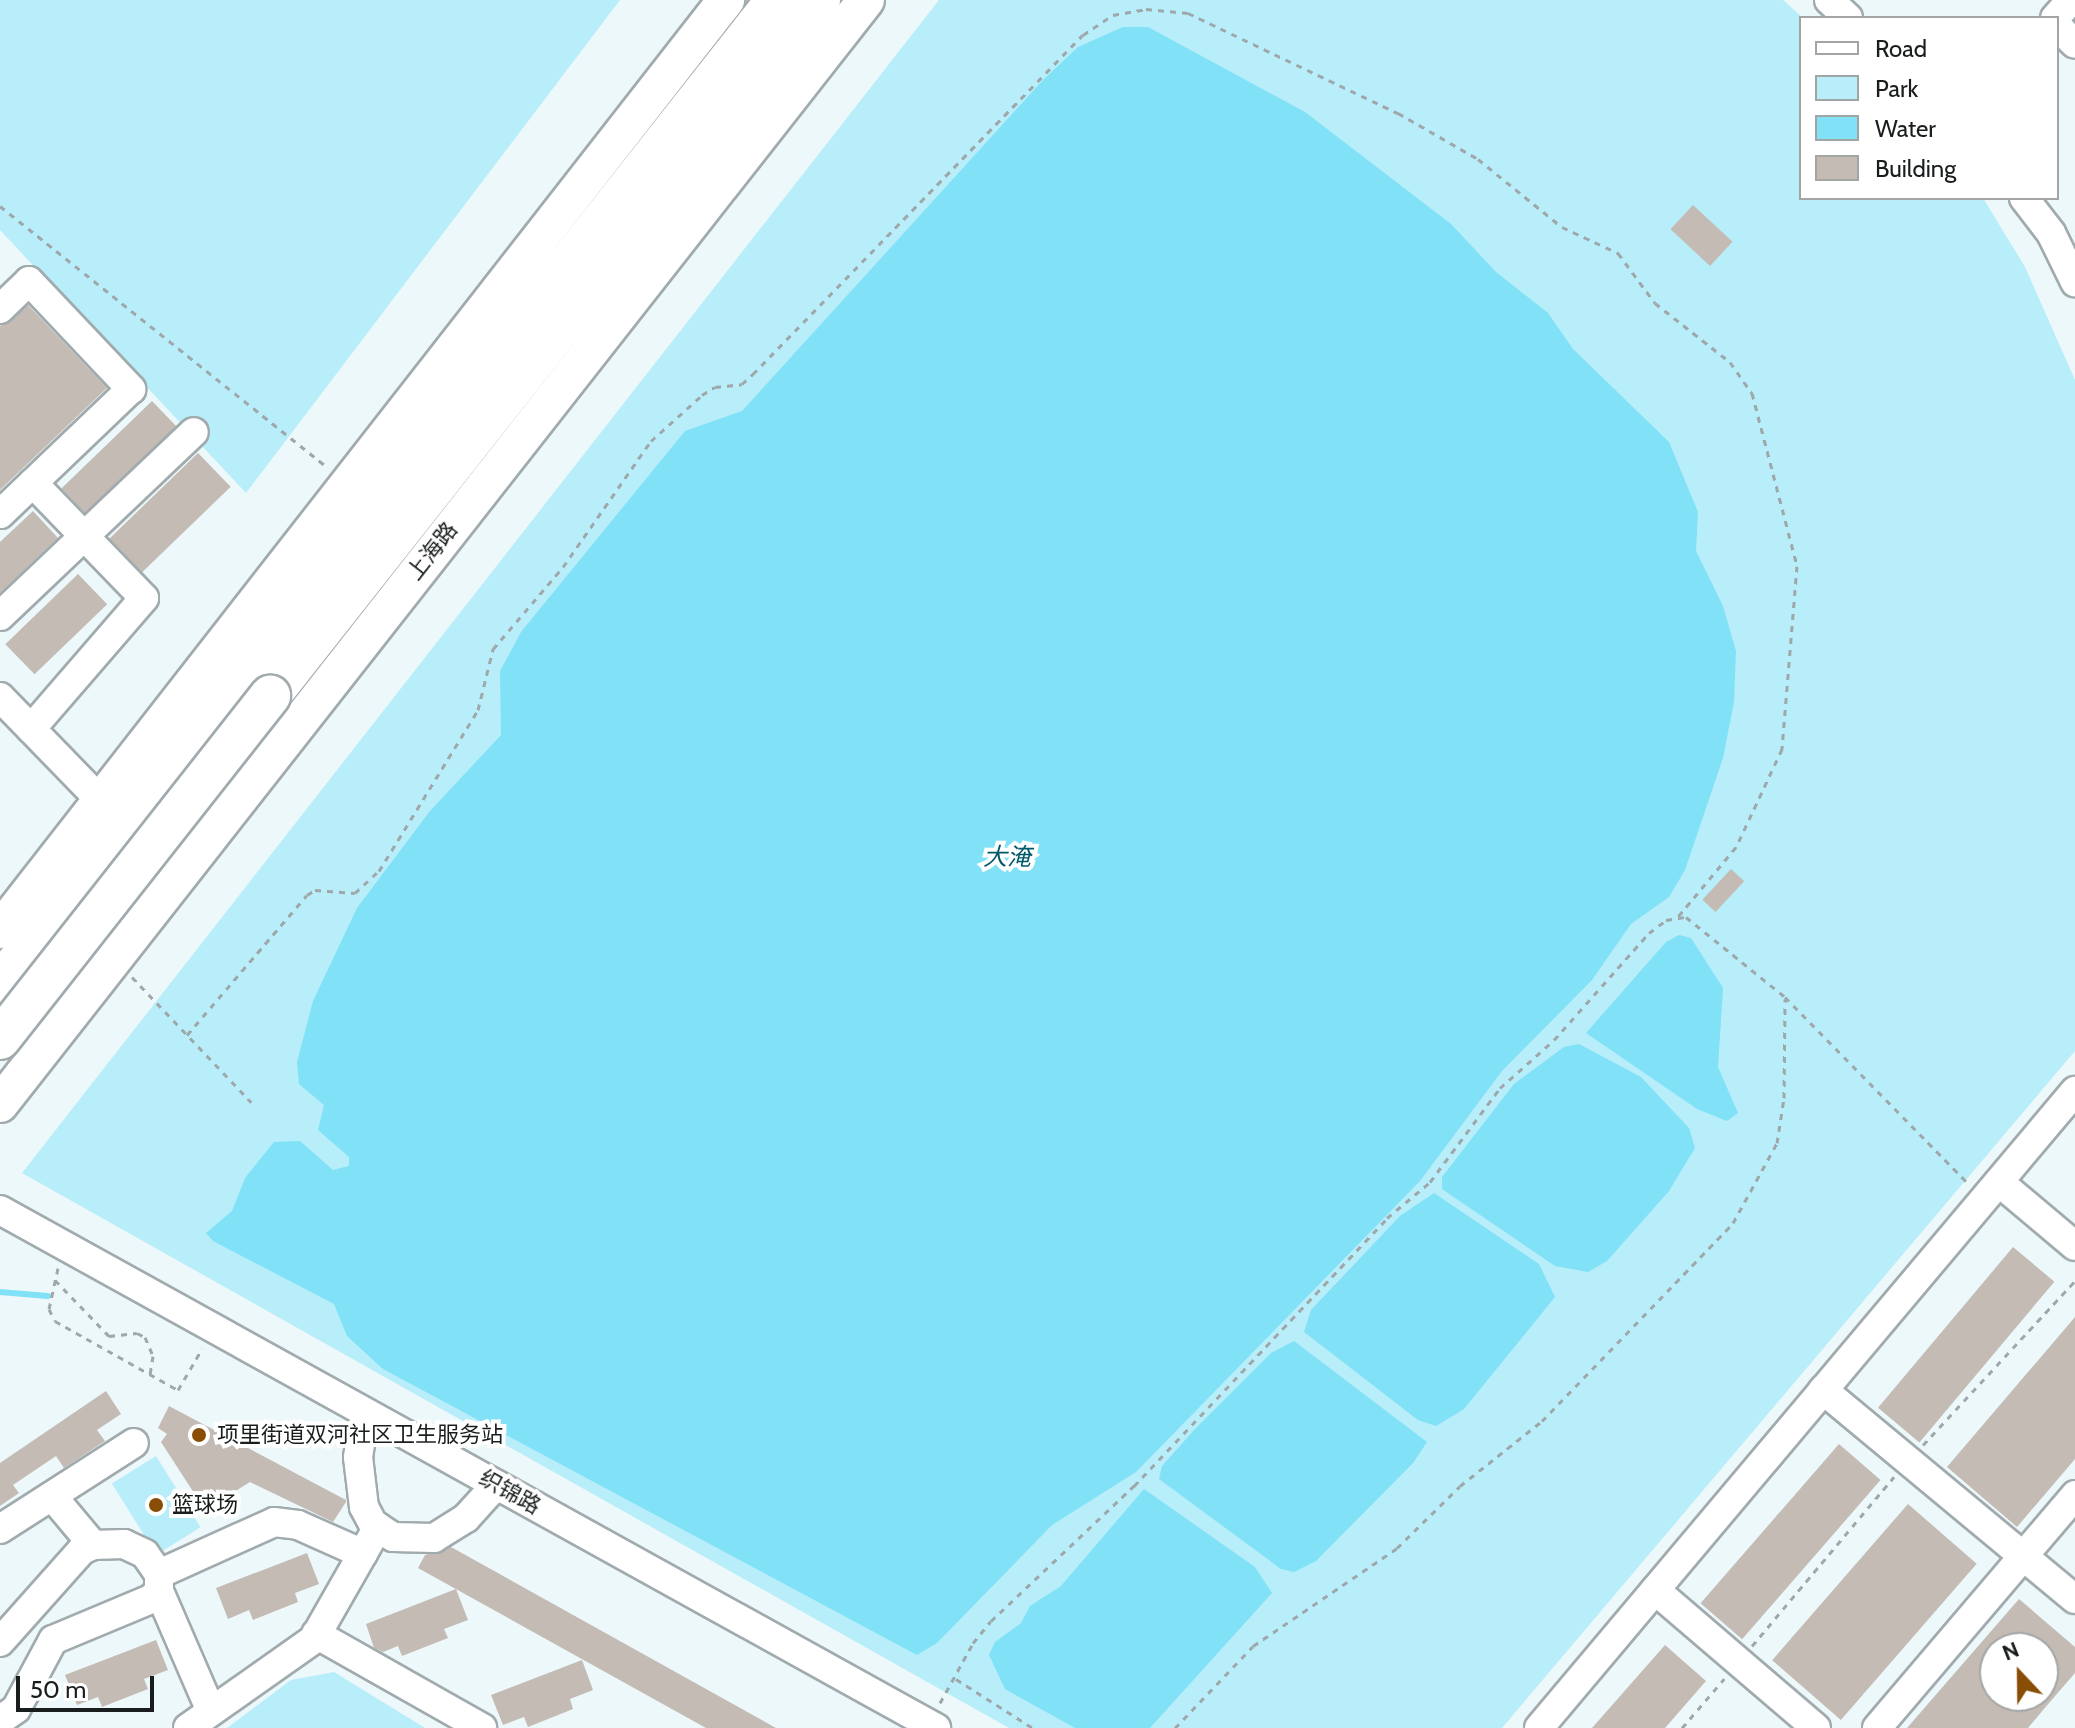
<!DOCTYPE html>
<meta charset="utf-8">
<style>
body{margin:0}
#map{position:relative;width:2075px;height:1728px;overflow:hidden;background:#edf8fb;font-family:Cabin,"Noto Sans SC",sans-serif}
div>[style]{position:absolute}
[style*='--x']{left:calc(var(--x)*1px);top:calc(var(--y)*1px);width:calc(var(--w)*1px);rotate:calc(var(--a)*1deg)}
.green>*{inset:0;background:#b8edfa;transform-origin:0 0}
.water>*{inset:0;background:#80e1f7}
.stream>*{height:6px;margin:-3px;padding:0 3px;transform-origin:3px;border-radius:3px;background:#80e1f7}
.building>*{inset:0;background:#c3bbb4;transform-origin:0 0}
.path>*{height:3px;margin-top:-1.5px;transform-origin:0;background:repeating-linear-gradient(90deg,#9ea7a9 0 6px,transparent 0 12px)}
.roads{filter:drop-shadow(2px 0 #a1abae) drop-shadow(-2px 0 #a1abae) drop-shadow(0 2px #a1abae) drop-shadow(0 -2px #a1abae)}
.minor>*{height:28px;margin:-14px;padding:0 14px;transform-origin:14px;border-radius:14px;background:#fff}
.major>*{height:36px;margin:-18px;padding:0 18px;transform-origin:18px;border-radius:18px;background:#fff}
.highway>*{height:40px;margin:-20px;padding:0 20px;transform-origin:20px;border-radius:20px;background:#fff}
.bridges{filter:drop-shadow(2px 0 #a1abae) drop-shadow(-2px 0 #a1abae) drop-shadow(0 2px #a1abae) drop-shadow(0 -2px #a1abae)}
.highway-bridge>*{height:40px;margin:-20px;padding:0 20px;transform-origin:20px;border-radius:20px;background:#fff}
.dots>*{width:22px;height:22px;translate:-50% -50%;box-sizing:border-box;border:4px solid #fff;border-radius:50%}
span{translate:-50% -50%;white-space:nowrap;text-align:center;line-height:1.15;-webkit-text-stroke:8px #fff;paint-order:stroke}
.street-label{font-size:22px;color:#191d1e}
.poi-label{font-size:22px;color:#191d1e}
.left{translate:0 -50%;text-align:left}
.water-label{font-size:24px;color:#005968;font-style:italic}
.legend{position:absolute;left:1799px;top:16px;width:260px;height:184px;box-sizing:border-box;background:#fff;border:2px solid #a3a5a5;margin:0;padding:10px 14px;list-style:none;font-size:24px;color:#191d1e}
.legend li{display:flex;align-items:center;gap:16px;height:40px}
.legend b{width:40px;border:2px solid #a3a5a5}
.north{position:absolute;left:1979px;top:1632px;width:80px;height:80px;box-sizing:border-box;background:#fff;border:2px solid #a3a5a5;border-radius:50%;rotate:338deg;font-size:22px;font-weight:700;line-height:32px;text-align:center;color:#191d1e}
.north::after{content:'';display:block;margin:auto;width:28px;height:36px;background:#884e05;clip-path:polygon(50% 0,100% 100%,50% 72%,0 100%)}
.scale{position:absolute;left:16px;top:1676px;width:138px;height:36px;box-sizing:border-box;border:4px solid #191d1e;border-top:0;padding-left:10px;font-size:24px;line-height:28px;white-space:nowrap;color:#191d1e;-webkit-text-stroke:6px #fff;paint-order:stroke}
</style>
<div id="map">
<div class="green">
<i style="clip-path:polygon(0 0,620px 0,246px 493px,0 230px)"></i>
<i style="clip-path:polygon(939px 0,1783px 0,1803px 18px,1801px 198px,1983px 198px,2025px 267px,2075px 380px,2075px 1051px,1502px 1728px,1009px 1728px,22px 1173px)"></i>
<i style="left:156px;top:1456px;width:84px;height:52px;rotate:58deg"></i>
<i style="clip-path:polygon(334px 1672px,425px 1728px,227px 1728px,291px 1680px)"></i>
</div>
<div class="water">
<i style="clip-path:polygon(1123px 27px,1148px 27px,1305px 112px,1451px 224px,1496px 272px,1548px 313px,1573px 349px,1669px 442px,1698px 512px,1696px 551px,1723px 606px,1736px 651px,1734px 702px,1723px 758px,1685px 870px,1669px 897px,1631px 924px,1592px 980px,1502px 1071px,1420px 1181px,1136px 1472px,1052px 1525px,937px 1643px,917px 1655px,383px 1369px,347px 1336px,334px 1304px,213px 1241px,206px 1233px,232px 1211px,245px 1178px,274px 1142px,300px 1141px,333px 1170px,349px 1166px,349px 1157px,318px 1130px,324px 1105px,299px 1084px,297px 1062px,313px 1001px,357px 908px,430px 811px,501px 735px,500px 671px,521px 632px,685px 431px,742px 411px,1043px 80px,1078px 47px)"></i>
<i style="clip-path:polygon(1679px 935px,1691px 938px,1723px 988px,1718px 1067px,1738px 1113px,1727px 1121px,1697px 1109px,1586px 1033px,1666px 942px)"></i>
<i style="clip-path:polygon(1579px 1044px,1641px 1077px,1689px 1128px,1695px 1148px,1669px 1191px,1607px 1261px,1588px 1272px,1555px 1266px,1442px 1189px,1442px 1177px,1514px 1084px,1564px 1047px)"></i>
<i style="clip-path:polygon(1434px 1193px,1539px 1264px,1555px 1297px,1464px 1409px,1436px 1426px,1418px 1420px,1304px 1332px,1311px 1310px,1400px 1216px)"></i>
<i style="clip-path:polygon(1294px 1341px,1427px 1442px,1413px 1463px,1316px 1561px,1294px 1572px,1281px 1569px,1159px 1479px,1162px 1466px,1195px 1429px,1271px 1353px)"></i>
<i style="clip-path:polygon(1144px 1489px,1255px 1567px,1272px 1593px,1150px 1728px,1075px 1728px,1005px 1689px,989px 1655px,995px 1642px,1021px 1623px,1030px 1606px,1061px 1586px)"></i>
</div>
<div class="stream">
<i style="--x:0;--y:1292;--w:48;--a:4.8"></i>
</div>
<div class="building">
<i style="left:1693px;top:205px;width:54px;height:33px;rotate:43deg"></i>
<i style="clip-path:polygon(28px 305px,107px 388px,0 490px,0 326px)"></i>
<i style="left:152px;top:401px;width:35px;height:126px;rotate:46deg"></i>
<i style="left:198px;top:453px;width:47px;height:123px;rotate:46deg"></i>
<i style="clip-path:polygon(33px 511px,58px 538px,0 593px,0 542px)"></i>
<i style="left:78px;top:574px;width:42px;height:101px;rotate:46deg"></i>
<i style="left:1731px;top:869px;width:18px;height:42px;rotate:43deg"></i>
<i style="left:2013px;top:1247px;width:54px;height:210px;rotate:40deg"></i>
<i style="clip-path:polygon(2075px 1317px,2075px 1459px,2017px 1527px,1947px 1467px)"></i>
<i style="clip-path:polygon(106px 1391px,121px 1414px,97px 1430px,105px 1441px,64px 1468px,56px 1456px,13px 1485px,19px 1493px,0 1506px,0 1463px)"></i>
<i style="clip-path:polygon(169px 1406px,346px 1500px,346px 1502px,333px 1522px,250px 1482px,205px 1510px,161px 1442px,167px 1434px,158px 1428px)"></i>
<i style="left:1839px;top:1444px;width:55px;height:211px;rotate:41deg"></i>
<i style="left:1908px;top:1504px;width:91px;height:207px;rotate:41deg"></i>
<i style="clip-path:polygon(451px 1547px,776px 1728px,706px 1728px,418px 1568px,425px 1555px)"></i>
<i style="clip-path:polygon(307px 1553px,319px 1584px,295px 1593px,298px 1602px,253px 1620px,249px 1610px,228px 1619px,216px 1588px)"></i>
<i style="clip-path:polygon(456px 1589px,468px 1620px,444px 1629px,448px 1638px,402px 1656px,398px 1646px,383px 1652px,374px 1648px,366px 1624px)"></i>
<i style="clip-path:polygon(evenodd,2019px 1599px,2075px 1647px,2075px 1673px,2043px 1710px,2028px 1728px,1907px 1728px,2019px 1599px,1995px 1648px,2043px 1648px,2043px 1696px,1995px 1696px,1995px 1648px)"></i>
<i style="clip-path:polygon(156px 1640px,168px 1670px,144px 1679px,148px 1689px,102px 1707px,98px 1697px,77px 1705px,65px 1675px)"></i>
<i style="clip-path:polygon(1665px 1645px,1706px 1681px,1665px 1728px,1592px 1728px)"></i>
<i style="clip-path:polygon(582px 1660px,593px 1690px,570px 1699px,573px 1709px,528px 1727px,524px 1717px,503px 1725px,491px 1695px)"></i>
</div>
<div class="path">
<i style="--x:0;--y:206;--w:418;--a:38.6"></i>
<i style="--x:132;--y:977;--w:173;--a:46.4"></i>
<i style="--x:187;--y:1035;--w:184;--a:-49.4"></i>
<i style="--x:307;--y:895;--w:9;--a:-32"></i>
<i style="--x:315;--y:890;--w:40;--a:4.3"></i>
<i style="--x:355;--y:893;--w:33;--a:-43"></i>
<i style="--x:379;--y:871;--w:189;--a:-58.4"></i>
<i style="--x:478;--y:710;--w:63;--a:-76.2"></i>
<i style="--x:493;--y:649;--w:108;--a:-49.5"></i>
<i style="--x:563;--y:567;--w:154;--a:-55.1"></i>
<i style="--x:651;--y:441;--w:69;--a:-42"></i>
<i style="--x:702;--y:395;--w:15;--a:-32"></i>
<i style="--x:715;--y:387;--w:27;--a:-6"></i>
<i style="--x:742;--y:384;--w:15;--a:-42"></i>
<i style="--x:753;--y:374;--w:473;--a:-45.8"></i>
<i style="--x:1083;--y:35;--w:36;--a:-34"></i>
<i style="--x:1113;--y:15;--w:34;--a:-10"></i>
<i style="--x:1146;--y:9;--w:42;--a:5.4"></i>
<i style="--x:1188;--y:13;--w:233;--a:25.5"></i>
<i style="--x:1398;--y:113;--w:92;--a:29.9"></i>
<i style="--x:1478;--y:159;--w:108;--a:39"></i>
<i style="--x:1562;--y:227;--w:62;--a:24.9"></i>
<i style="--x:1618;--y:253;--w:62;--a:53.5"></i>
<i style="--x:1655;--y:303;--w:95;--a:38.2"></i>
<i style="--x:1730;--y:362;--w:38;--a:55"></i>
<i style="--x:1752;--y:393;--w:179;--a:75.4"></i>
<i style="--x:1797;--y:566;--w:184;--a:94.7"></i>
<i style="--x:1782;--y:749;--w:108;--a:115.1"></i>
<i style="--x:1736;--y:847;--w:94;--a:129.8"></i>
<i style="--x:58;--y:1268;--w:42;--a:102.4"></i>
<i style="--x:49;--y:1309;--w:13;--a:63"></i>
<i style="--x:55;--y:1321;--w:141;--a:29.3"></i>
<i style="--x:178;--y:1390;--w:48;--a:-59.7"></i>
<i style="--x:55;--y:1280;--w:78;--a:46"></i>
<i style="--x:109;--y:1336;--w:28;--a:-6"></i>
<i style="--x:137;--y:1333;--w:9;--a:27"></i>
<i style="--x:145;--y:1337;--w:21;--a:67"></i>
<i style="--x:153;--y:1356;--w:18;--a:99"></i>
<i style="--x:1923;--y:1445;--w:224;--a:-47.2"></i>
<i style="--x:1752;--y:1646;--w:221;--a:-50"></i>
<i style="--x:956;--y:1679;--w:91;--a:32.5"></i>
<i style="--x:940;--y:1703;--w:68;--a:-61.2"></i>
<i style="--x:973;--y:1643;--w:28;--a:-51"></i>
<i style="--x:991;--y:1621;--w:197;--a:-43.4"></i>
<i style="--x:1134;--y:1486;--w:369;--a:-46.6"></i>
<i style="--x:1387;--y:1218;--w:56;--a:-39.9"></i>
<i style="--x:1430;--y:1182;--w:117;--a:-53.3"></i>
<i style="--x:1500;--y:1088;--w:72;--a:-41.6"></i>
<i style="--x:1554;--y:1040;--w:143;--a:-48.4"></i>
<i style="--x:1649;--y:933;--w:21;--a:-37"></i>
<i style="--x:1666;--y:920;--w:20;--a:-9"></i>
<i style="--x:1686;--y:917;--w:127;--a:38.9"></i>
<i style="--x:1785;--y:997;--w:260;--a:45.5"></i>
<i style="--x:1175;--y:1728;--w:113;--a:-46.4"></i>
<i style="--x:1253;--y:1646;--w:174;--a:-34.2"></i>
<i style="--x:1397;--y:1548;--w:88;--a:-44.5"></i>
<i style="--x:1460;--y:1486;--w:105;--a:-38.4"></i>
<i style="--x:1542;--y:1421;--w:275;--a:-46"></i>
<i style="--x:1733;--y:1223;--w:91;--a:-61.2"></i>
<i style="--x:1777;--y:1143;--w:46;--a:-81.2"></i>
<i style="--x:1784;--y:1098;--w:99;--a:-89.4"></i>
<i style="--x:1682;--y:1728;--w:65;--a:-49.4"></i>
</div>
<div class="roads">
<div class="minor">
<i style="--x:1829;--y:0;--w:26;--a:43"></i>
<i style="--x:2055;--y:18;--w:24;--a:-48"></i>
<i style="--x:2057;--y:26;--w:25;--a:45"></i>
<i style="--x:2024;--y:198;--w:44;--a:52.4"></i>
<i style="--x:2051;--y:233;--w:55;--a:63.9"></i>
<i style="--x:0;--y:309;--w:40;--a:-44"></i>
<i style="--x:29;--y:281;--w:149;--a:46.6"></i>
<i style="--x:131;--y:389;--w:181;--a:136.3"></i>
<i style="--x:0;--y:616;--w:267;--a:-43.5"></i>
<i style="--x:0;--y:697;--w:146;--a:45.8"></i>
<i style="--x:31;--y:729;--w:173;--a:-49.2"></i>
<i style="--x:144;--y:598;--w:160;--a:-134"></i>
<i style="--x:1999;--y:1182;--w:99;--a:40.1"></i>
<i style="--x:0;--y:1210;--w:1070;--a:28.96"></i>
<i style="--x:1823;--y:1390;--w:327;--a:39.7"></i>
<i style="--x:365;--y:1413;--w:45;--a:99"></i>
<i style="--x:358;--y:1457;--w:50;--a:83.2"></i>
<i style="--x:364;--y:1507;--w:19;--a:62"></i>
<i style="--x:373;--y:1524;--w:24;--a:33"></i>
<i style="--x:393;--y:1537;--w:41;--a:1.4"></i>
<i style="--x:434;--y:1538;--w:38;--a:-32"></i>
<i style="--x:466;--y:1518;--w:45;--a:-47.7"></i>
<i style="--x:52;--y:1496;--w:64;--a:50.1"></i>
<i style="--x:0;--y:1529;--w:159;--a:-32.7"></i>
<i style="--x:159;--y:1574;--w:126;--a:-24.3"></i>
<i style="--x:274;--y:1522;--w:24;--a:7"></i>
<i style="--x:298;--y:1525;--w:71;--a:24"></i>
<i style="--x:1655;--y:1590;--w:212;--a:40.6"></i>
<i style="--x:159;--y:1591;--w:131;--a:66.6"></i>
<i style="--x:316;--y:1634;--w:191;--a:29.5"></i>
<i style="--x:0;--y:1642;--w:123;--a:-48.3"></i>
<i style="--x:82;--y:1550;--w:12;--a:-24"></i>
<i style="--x:93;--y:1545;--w:31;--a:-2"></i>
<i style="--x:124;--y:1544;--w:23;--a:25"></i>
<i style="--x:145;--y:1554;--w:24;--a:55"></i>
<i style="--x:159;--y:1574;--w:17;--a:90"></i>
<i style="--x:159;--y:1591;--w:11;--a:135"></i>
<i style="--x:151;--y:1599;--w:106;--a:157.3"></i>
<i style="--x:53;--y:1640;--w:78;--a:118.2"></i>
<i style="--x:16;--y:1709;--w:19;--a:145"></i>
<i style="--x:188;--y:1728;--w:154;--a:-35.2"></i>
<i style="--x:314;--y:1639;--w:129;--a:-60.3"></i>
<i style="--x:1539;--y:1728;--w:833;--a:-49.92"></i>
<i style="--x:1877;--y:1728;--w:306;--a:-49.6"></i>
</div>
<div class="major">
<i style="--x:0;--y:930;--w:1180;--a:-52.02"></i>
<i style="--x:0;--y:1104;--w:1403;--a:-51.89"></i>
</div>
<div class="highway">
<i style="--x:270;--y:696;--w:887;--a:-51.68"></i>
<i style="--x:0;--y:984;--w:1253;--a:-51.74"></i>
</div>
</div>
<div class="bridges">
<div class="highway-bridge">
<i style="--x:0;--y:1039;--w:437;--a:-51.8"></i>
</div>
</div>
<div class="dots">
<i style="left:199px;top:1435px;background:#884e05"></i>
<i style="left:156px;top:1505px;background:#884e05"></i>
</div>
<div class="street-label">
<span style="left:432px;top:551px;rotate:-52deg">上海路</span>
<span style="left:510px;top:1492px;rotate:29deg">织锦路</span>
</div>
<div class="poi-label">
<span class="left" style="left:217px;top:1435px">项里街道双河社区卫生服务站</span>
<span class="left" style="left:172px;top:1505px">篮球场</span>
</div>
<div class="water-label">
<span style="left:1007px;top:857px">大淹</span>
</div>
<ul class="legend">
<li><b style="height:10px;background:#fff"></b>Road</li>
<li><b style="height:22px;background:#b8edfa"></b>Park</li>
<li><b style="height:22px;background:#80e1f7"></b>Water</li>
<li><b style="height:22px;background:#c3bbb4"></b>Building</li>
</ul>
<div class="north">N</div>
<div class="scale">50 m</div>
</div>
